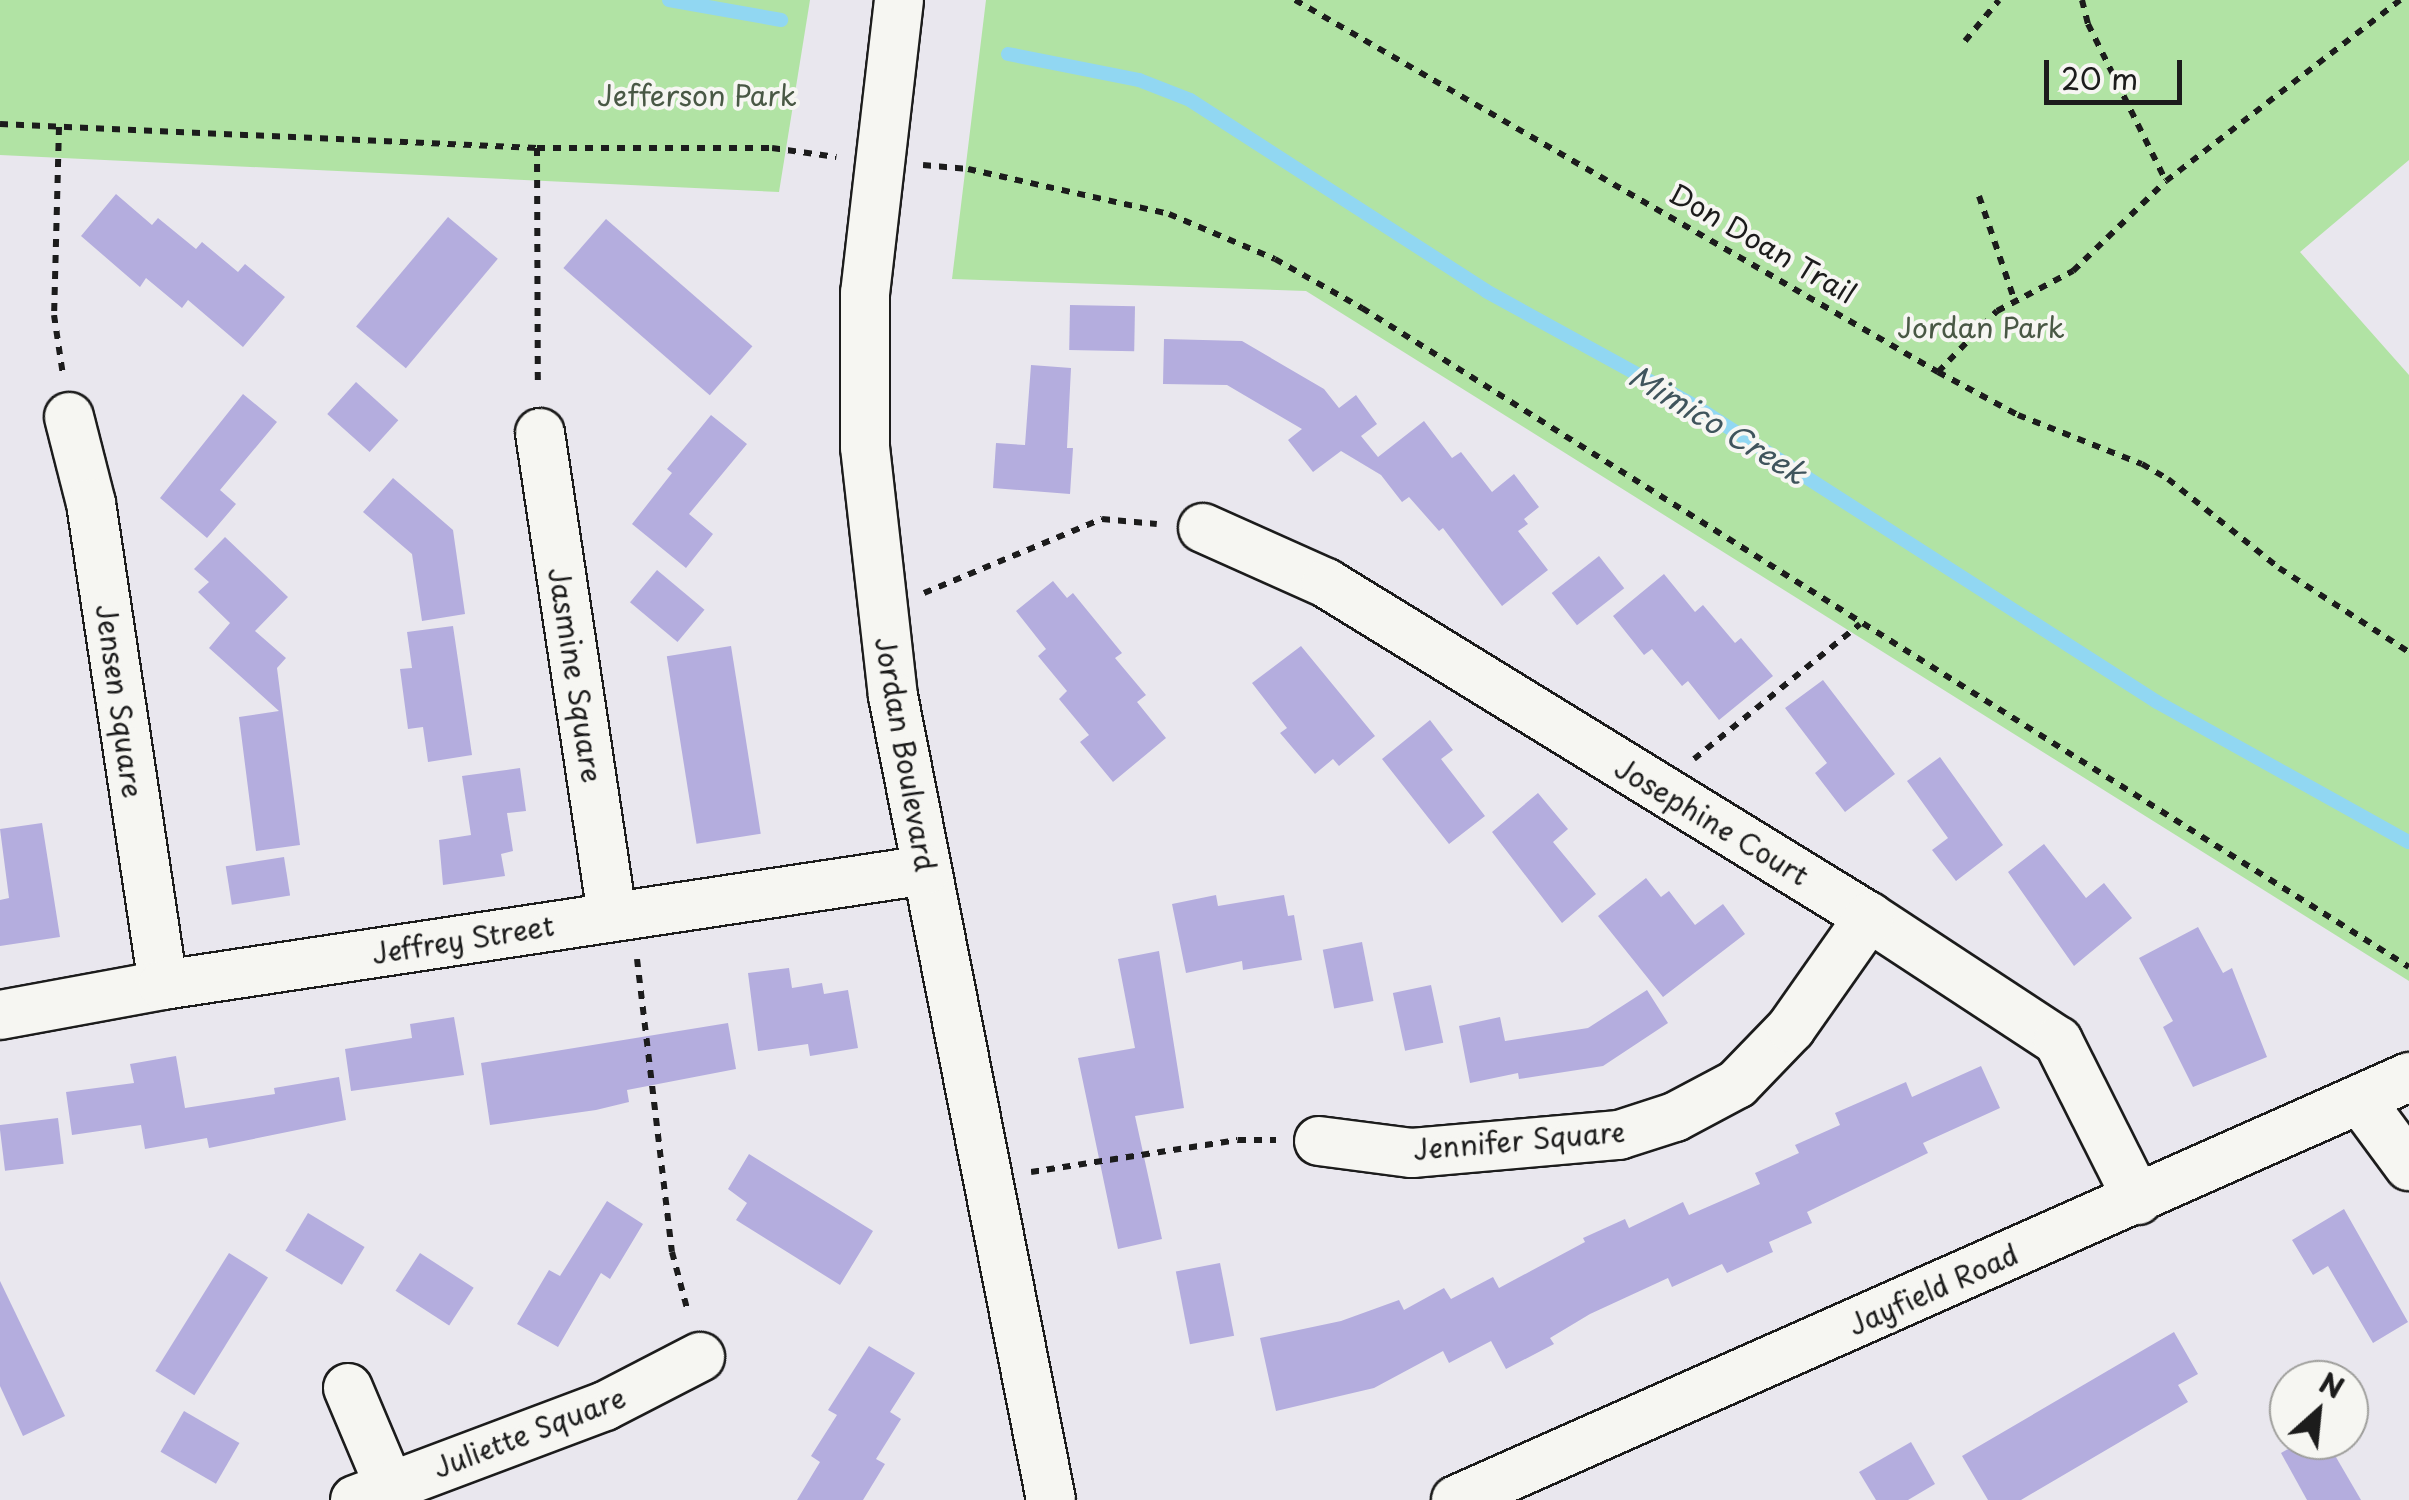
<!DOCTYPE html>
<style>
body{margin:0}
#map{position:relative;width:2409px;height:1500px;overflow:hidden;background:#e9e7ee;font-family:"Playpen Sans",sans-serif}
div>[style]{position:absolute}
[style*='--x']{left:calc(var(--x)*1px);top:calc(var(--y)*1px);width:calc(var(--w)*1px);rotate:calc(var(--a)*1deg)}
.green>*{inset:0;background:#b1e3a4}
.stream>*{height:14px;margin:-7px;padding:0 7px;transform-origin:7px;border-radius:7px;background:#91d7f2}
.building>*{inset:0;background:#b4adde;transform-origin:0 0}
.path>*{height:6px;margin-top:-3px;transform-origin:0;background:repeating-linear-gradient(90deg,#1c1c1c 0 8px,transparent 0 16px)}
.roads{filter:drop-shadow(2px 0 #1c1c1c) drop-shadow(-2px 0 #1c1c1c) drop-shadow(0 2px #1c1c1c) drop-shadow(0 -2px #1c1c1c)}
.minor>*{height:48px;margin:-24px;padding:0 24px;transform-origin:24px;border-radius:24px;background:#f6f6f2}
span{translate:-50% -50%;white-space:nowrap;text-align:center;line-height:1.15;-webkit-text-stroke:8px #f6f6f2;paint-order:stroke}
.park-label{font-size:28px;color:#495845}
.street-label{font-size:28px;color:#1c1c1c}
.water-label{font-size:30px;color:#3f545c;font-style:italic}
.north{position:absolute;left:2269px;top:1360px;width:100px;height:100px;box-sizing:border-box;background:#f6f6f2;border:2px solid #9f9f9c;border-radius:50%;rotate:27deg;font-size:28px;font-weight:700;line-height:40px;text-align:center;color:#1c1c1c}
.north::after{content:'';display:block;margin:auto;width:35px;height:45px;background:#1c1c1c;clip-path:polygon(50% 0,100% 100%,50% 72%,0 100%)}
.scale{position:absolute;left:2044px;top:60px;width:138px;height:45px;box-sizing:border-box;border:5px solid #1c1c1c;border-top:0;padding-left:12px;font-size:30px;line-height:35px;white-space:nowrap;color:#1c1c1c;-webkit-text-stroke:8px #f6f6f2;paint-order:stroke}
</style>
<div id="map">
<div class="green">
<i style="clip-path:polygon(0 0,810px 0,779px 192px,0 155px)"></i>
<i style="clip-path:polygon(986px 0,2409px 0,2409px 160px,2300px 252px,2409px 375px,2409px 981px,1306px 291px,952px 279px)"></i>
</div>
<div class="stream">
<i style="--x:669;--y:0;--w:114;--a:10.1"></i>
<i style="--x:1008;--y:54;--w:134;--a:11.2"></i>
<i style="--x:1139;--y:80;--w:55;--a:21.4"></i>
<i style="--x:1190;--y:100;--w:352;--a:32.8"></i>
<i style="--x:1486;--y:291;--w:239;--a:28.8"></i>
<i style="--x:1695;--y:406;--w:549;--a:32.65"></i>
<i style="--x:2157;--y:702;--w:288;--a:29.1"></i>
</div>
<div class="building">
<i style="clip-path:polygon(116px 194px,152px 225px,158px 218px,196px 249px,202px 242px,238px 272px,245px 264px,285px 297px,243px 347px,188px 300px,182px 308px,146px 278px,140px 287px,81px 236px)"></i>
<i style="left:448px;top:217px;width:65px;height:143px;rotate:40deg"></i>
<i style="left:606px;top:219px;width:194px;height:65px;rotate:41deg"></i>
<i style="left:1070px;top:305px;width:65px;height:45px;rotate:1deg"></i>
<i style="clip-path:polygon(1164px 339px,1242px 341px,1324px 389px,1339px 408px,1356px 395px,1377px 424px,1361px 436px,1378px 457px,1424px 421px,1452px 458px,1461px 452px,1492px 492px,1514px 474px,1539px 507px,1524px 519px,1528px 524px,1518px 531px,1548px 570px,1502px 606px,1443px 528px,1439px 531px,1409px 497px,1402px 502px,1381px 475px,1341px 451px,1313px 472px,1288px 440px,1302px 429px,1227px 385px,1163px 384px)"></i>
<i style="clip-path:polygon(1031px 365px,1071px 368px,1067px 448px,1073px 448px,1070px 494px,993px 488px,996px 443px,1025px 445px)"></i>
<i style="left:356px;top:382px;width:57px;height:43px;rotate:42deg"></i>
<i style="clip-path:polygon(243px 394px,277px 422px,220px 490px,236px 504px,207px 538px,160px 498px)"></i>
<i style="clip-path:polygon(711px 415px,747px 444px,689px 514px,713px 534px,686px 568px,632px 524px,672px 473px,667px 469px)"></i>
<i style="clip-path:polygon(393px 478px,453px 530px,465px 614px,422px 621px,412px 554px,363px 512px)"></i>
<i style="clip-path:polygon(225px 537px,288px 597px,255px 631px,286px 658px,277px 668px,300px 845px,256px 851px,239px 717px,279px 711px,209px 648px,230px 623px,198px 592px,209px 582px,194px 569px)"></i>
<i style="left:1599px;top:556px;width:41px;height:60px;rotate:52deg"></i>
<i style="left:657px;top:570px;width:62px;height:42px;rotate:40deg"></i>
<i style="clip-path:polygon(1664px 574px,1695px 612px,1703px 605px,1735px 643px,1741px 638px,1773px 676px,1719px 720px,1688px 681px,1682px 686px,1652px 649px,1644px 655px,1613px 616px)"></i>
<i style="clip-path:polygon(1053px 581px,1067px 598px,1073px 593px,1122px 653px,1115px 658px,1146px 695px,1137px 702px,1166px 738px,1113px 782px,1080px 742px,1089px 735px,1059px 699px,1067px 691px,1038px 656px,1046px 649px,1016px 611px)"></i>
<i style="clip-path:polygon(453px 626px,472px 755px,428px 762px,423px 727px,408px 729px,400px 669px,412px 668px,407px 632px)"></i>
<i style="left:731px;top:646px;width:190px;height:65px;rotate:81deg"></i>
<i style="clip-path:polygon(1301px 646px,1375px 736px,1339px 766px,1333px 759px,1315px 774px,1280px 733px,1287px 728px,1252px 683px)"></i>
<i style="clip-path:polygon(1823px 680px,1895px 774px,1845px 812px,1815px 773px,1827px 763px,1785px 708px)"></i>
<i style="clip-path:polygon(1430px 720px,1453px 750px,1441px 759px,1485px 816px,1449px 844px,1382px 759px)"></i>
<i style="clip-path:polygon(1940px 757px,2003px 845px,1956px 881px,1932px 850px,1948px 838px,1907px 781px)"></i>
<i style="clip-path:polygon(520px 768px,526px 811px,507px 813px,513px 851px,501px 854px,505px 876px,443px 885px,439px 840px,471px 835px,462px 776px)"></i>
<i style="clip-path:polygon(1538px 793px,1568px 829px,1553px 842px,1596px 894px,1562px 923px,1492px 832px)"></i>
<i style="clip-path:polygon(42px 823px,60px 937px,0 946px,0 900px,9px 898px,0 829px)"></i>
<i style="clip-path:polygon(2044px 844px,2086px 898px,2104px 883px,2132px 918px,2074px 966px,2008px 872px)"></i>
<i style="left:284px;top:857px;width:39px;height:59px;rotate:81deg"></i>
<i style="clip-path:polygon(1646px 878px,1661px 897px,1669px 891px,1695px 925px,1723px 904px,1745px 934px,1663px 997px,1598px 916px)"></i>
<i style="clip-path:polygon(1216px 895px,1218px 906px,1284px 895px,1288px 916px,1294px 915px,1302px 960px,1243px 970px,1242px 961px,1186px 973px,1172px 904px)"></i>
<i style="clip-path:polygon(2198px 927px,2223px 973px,2232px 968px,2267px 1057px,2193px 1087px,2163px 1027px,2173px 1021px,2139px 958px)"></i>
<i style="left:1362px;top:942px;width:60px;height:40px;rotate:79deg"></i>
<i style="clip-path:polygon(1159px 951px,1184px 1108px,1135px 1116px,1162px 1239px,1118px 1249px,1078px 1058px,1135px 1048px,1118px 959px)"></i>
<i style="clip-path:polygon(789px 968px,792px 988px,822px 983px,824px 994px,848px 990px,858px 1048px,810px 1056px,808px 1044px,758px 1051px,748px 973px)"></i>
<i style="left:1431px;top:985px;width:59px;height:39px;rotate:78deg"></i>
<i style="clip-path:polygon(1647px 990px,1668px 1023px,1603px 1066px,1519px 1079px,1518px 1073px,1470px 1083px,1459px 1026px,1500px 1017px,1505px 1041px,1588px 1028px)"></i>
<i style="clip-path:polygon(454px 1017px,464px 1075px,351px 1091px,345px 1049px,412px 1038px,410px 1024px)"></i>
<i style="clip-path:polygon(728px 1023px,736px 1069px,627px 1090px,629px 1102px,596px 1110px,490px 1125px,481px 1063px)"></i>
<i style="clip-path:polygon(176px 1056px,185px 1108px,275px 1094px,274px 1088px,339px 1077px,346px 1120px,209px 1148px,207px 1138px,145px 1149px,141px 1125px,72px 1135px,66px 1092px,134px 1083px,130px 1064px)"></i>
<i style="clip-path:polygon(1981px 1066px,2000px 1108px,1923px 1143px,1928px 1153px,1807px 1212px,1812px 1223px,1769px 1242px,1773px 1252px,1727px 1273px,1722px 1264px,1672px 1287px,1668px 1278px,1590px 1314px,1550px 1338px,1554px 1344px,1506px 1369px,1491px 1341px,1449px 1363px,1443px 1351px,1374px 1388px,1276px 1411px,1260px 1338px,1341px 1321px,1399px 1300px,1404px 1310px,1444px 1288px,1451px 1299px,1493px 1277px,1499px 1288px,1585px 1242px,1583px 1238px,1625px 1219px,1629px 1228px,1683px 1202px,1689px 1215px,1760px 1184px,1755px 1173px,1799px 1153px,1795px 1145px,1840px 1125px,1835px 1113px,1906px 1082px,1912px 1097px)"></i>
<i style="left:58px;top:1118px;width:46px;height:59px;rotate:83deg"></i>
<i style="clip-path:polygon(749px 1154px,873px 1231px,840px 1285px,736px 1220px,747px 1203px,728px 1189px)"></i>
<i style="clip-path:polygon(607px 1201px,643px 1224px,610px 1279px,601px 1273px,558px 1347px,517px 1324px,549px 1270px,560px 1276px)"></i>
<i style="clip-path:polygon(2344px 1209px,2408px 1322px,2373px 1343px,2328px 1266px,2313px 1275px,2292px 1240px)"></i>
<i style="left:308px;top:1213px;width:66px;height:44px;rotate:31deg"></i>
<i style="left:229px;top:1253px;width:46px;height:139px;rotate:32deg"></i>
<i style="left:420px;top:1253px;width:64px;height:45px;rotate:33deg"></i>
<i style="left:1220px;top:1263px;width:74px;height:45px;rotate:79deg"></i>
<i style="clip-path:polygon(0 1281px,65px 1416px,23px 1436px,0 1386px)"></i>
<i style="clip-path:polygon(2174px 1332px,2198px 1374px,2178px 1385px,2188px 1402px,2021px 1500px,1988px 1500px,1962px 1456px)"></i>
<i style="clip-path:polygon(869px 1346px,915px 1373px,890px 1412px,901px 1419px,876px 1459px,885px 1464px,863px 1500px,797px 1500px,820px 1462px,811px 1456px,837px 1415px,828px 1410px)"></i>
<i style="left:184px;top:1411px;width:64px;height:47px;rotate:30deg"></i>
<i style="clip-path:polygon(2304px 1440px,2326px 1440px,2361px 1500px,2307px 1500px,2281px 1453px)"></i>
<i style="clip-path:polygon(1911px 1442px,1935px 1484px,1908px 1500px,1876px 1500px,1859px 1472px)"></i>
</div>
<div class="path">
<i style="--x:1295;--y:0;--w:743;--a:30.05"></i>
<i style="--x:1938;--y:372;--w:91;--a:28.3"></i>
<i style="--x:2018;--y:415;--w:133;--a:21.6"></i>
<i style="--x:2142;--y:464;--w:30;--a:30"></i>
<i style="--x:2168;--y:479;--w:142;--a:38.7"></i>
<i style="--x:2279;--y:568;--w:155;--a:32.9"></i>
<i style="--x:2082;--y:0;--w:25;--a:76"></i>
<i style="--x:2088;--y:24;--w:175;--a:63.6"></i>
<i style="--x:1965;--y:41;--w:53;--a:-50.3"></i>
<i style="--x:0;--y:124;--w:538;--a:2.56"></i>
<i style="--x:537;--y:148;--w:235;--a:0"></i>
<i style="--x:772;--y:148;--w:65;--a:8"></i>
<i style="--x:59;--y:127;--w:188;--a:91.5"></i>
<i style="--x:54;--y:315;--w:61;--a:81.5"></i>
<i style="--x:537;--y:148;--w:239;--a:89.8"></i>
<i style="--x:923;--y:165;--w:45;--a:5.1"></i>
<i style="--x:968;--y:169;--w:206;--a:12.6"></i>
<i style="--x:1169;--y:214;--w:115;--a:23"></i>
<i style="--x:1275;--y:259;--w:100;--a:29.4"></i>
<i style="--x:1362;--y:308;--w:1237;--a:32.19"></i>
<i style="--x:1979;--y:196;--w:112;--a:71.2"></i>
<i style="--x:1938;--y:372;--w:85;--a:-46"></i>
<i style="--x:1997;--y:311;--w:86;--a:-27.8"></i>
<i style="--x:2073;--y:271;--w:129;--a:-44.1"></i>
<i style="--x:2166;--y:181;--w:296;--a:-37.7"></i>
<i style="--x:924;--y:593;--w:193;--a:-22.6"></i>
<i style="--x:1102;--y:519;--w:55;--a:5.2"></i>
<i style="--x:1694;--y:759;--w:214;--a:-39.1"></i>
<i style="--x:637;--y:959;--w:295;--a:83.2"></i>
<i style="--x:672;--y:1252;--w:62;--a:75.1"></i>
<i style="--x:1031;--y:1172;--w:209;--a:-8.8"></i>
<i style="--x:1238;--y:1140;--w:38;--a:0"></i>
</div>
<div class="roads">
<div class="minor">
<i style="--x:899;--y:0;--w:295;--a:96.6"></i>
<i style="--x:865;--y:293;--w:154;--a:90"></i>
<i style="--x:865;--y:447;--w:251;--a:83.6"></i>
<i style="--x:893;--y:696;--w:819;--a:78.88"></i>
<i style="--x:69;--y:417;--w:89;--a:75.7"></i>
<i style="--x:91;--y:503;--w:487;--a:81.5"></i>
<i style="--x:540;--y:433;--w:488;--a:81.5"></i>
<i style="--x:1203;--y:528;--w:135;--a:24.1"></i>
<i style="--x:1326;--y:583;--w:637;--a:31.6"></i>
<i style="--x:1869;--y:917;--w:226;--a:33.3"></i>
<i style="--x:2058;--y:1041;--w:178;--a:63.3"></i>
<i style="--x:0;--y:1015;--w:166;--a:-10.4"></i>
<i style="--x:163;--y:985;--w:772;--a:-8.57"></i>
<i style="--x:2361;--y:1101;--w:81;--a:53.6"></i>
<i style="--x:1319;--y:1141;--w:94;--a:7.4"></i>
<i style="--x:1412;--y:1153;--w:208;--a:-5"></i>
<i style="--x:1619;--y:1135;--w:59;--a:-17.8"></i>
<i style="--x:1675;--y:1117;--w:70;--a:-28"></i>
<i style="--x:1737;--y:1084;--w:78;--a:-46"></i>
<i style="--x:1791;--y:1028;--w:136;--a:-54.9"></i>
<i style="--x:348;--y:1388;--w:105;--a:67.1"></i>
<i style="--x:355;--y:1500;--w:267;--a:-20.6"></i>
<i style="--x:605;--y:1406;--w:107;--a:-27.3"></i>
<i style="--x:1456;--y:1500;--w:1043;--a:-23.93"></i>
</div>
</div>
<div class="park-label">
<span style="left:697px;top:95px">Jefferson Park</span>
<span style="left:1981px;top:327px">Jordan Park</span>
</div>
<div class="street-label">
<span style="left:1763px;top:243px;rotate:30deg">Don Doan Trail</span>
<span style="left:576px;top:675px;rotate:81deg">Jasmine Square</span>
<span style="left:120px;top:701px;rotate:82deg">Jensen Square</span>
<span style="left:906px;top:754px;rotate:80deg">Jordan Boulevard</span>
<span style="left:1712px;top:821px;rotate:31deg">Josephine Court</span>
<span style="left:463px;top:939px;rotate:-9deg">Jeffrey Street</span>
<span style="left:1519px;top:1140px;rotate:-5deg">Jennifer Square</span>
<span style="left:1933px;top:1289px;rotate:-24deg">Jayfield Road</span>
<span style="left:529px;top:1432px;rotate:-21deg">Juliette Square</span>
</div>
<div class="water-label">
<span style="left:1718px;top:424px;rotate:31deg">Mimico Creek</span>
</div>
<div class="north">N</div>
<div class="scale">20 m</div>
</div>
